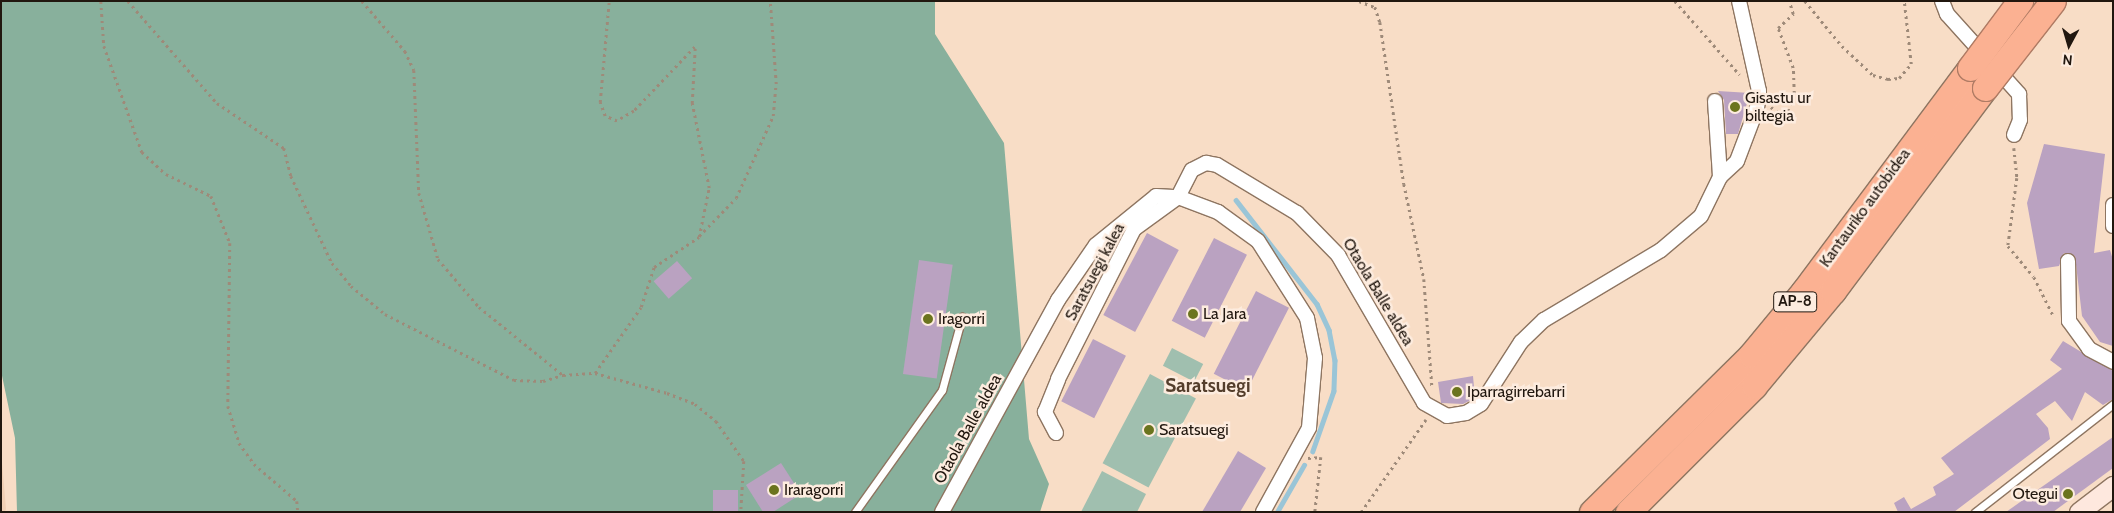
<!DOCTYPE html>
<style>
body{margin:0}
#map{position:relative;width:2114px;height:513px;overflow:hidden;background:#f8ddc6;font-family:Cabin,sans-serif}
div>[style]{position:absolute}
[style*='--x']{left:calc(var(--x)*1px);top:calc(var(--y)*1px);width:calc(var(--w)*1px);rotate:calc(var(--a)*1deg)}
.built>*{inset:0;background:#f0cfb4}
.green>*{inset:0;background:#a0bfaf;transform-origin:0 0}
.forest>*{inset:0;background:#88b09c}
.stream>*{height:4.5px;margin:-2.25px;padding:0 2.25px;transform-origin:2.25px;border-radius:2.25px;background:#9ac5d7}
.building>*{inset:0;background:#baa2c1;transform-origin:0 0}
.path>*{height:2.5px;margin-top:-1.25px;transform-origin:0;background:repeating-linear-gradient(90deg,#9e8a79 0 2.5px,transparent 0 6.5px)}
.roads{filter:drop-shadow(1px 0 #8e7561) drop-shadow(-1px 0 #8e7561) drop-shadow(0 1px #8e7561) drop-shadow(0 -1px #8e7561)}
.lane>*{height:7px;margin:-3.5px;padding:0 3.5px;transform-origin:3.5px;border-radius:3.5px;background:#fff}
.street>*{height:14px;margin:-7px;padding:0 7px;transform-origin:7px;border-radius:7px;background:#fff}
.secondary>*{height:19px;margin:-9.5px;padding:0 9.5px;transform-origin:9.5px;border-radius:9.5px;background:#fee8de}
.highway>*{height:25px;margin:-12.5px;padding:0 12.5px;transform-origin:12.5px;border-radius:12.5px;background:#fbb192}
.bridges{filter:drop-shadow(1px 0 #af7b64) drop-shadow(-1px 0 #af7b64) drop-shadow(0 1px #af7b64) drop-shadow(0 -1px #af7b64)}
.highway-bridge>*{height:25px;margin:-12.5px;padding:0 12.5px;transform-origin:12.5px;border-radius:12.5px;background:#fbb192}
.dots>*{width:14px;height:14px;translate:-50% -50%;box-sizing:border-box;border:2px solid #fdecdf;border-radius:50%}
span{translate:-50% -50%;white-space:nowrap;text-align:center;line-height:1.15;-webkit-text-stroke:5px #fdecdf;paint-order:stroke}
.shield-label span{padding:1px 4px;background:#fdecdf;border:1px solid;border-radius:4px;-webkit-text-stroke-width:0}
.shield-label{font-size:15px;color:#21170f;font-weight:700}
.poi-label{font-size:16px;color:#21170f}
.left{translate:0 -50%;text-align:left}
.right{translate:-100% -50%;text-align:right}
.street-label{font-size:16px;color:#21170f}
.quarter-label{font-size:19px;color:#543e2c;font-weight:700}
.frame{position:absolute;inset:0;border:2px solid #21170f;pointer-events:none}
.north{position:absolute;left:2044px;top:20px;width:50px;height:50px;-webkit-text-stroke:4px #fdecdf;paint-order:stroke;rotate:186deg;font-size:14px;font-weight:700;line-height:20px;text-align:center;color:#21170f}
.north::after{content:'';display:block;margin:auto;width:18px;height:22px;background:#21170f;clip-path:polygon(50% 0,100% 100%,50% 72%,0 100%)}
</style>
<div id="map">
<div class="built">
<i style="clip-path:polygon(1px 451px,6px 509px,5px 512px,1px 512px)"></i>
</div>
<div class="green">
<i style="left:1172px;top:348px;width:35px;height:20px;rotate:27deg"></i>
<i style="left:1150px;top:374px;width:52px;height:101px;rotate:28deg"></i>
<i style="clip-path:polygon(1102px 471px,1146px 494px,1137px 512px,1081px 512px)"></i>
</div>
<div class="forest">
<i style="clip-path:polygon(1px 1px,935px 1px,935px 34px,1004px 143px,1029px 439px,1049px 484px,1040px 512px,17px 512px,15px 438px,1px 371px)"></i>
</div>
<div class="stream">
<i style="--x:1236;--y:200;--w:132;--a:52.1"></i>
<i style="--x:1317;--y:304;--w:29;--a:65"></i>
<i style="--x:1329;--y:330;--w:31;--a:79"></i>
<i style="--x:1335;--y:360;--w:31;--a:92"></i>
<i style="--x:1334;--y:391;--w:64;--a:109.3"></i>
<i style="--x:1277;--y:512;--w:54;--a:-60.1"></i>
</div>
<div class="building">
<i style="clip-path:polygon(1718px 91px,1750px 93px,1738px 134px,1726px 134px,1724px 100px)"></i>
<i style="clip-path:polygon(2044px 144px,2105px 154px,2094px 253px,2110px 250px,2113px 260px,2113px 346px,2100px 342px,2082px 316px,2075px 256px,2064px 253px,2059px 266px,2039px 269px,2027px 203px)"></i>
<i style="left:1147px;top:233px;width:36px;height:93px;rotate:28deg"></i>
<i style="left:1214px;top:238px;width:37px;height:93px;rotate:27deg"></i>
<i style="left:919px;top:260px;width:34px;height:115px;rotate:8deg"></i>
<i style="left:677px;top:261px;width:23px;height:31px;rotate:49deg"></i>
<i style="left:1256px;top:291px;width:37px;height:93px;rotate:27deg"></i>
<i style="left:1093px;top:339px;width:37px;height:70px;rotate:27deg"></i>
<i style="clip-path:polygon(2063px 341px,2113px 371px,2113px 399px,2103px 405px,2085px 392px,2072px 421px,2055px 401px,2036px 414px,2048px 428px,2050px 439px,1954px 512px,1898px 512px,1894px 503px,1904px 497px,1911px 509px,1936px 495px,1933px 487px,1954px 474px,1941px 458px,2062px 369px,2050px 360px)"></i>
<i style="clip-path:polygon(1473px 376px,1475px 398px,1463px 404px,1441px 403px,1438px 382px)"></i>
<i style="clip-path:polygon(2113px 437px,2113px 468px,2053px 512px,2006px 512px)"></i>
<i style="clip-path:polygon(1238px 451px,1266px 468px,1240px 512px,1202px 512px)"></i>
<i style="clip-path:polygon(781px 463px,801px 494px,773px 512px,763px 512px,746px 485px)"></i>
<i style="left:713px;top:490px;width:25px;height:22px"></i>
</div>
<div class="path">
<i style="--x:101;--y:1;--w:45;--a:86.2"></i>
<i style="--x:104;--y:46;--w:113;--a:70.3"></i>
<i style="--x:142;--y:152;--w:33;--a:43"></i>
<i style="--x:166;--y:174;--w:50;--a:26.1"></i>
<i style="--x:211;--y:196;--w:51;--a:68"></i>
<i style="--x:230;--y:243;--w:163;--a:90.7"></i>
<i style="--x:228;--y:406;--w:39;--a:73"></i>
<i style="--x:239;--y:443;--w:26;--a:54"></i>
<i style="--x:254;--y:464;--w:57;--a:40.7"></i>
<i style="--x:297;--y:501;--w:11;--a:85"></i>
<i style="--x:128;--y:1;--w:135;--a:48.9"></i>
<i style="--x:217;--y:103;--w:81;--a:33.9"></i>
<i style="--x:284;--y:148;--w:29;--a:76"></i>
<i style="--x:291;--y:176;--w:96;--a:64.8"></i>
<i style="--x:332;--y:263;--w:30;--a:50"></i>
<i style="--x:351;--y:286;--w:44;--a:39.5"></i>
<i style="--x:385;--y:314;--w:145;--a:27.1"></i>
<i style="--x:514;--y:380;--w:29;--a:2"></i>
<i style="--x:543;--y:381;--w:21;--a:-17"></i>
<i style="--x:362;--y:1;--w:66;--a:49.3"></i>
<i style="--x:405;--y:51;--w:21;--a:65"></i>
<i style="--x:414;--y:70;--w:123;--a:87.7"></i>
<i style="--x:419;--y:193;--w:69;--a:73.9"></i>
<i style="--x:438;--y:259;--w:63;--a:49.5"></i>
<i style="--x:479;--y:307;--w:108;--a:39"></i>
<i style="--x:563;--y:375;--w:32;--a:-4"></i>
<i style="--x:595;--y:373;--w:75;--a:15.5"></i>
<i style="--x:667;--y:393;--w:30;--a:21"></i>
<i style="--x:695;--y:404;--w:27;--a:39"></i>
<i style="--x:716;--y:421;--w:49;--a:55"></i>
<i style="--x:744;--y:461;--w:51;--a:93.4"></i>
<i style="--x:1359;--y:1;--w:17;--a:21"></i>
<i style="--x:1375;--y:7;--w:16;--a:72"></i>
<i style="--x:1380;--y:22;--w:164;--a:81.6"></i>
<i style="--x:1404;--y:184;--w:97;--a:78.1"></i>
<i style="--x:1424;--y:279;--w:107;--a:85.7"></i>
<i style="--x:1675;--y:1;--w:98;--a:48.7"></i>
<i style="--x:1805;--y:1;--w:58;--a:50.6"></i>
<i style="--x:1842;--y:46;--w:42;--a:43.1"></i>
<i style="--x:1873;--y:75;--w:16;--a:15"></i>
<i style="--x:1888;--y:79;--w:11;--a:-5"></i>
<i style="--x:1899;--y:78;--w:18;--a:-49"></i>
<i style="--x:1911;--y:64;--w:63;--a:-96.3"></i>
<i style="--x:1771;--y:107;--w:17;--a:36"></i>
<i style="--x:1785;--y:117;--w:26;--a:-69"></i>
<i style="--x:1794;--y:93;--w:25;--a:-92"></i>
<i style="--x:1793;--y:68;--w:43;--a:-110.6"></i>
<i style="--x:1778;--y:28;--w:21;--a:-43"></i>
<i style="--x:1793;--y:14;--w:14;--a:-107"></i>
<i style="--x:2014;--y:148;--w:30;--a:84"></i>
<i style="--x:2017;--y:178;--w:69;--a:97.5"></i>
<i style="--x:2008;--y:246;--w:40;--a:50"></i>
<i style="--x:2034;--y:277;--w:45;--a:63.4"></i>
<i style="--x:699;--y:236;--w:53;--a:-45.8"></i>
<i style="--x:736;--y:198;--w:90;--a:-65.7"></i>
<i style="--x:773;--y:116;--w:32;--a:-85"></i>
<i style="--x:776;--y:84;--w:83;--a:-94.1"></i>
<i style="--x:595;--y:373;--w:80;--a:-55.1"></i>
<i style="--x:641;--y:307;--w:42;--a:-72"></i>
<i style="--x:654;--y:267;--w:54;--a:-33.7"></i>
<i style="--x:699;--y:237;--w:50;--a:-78.5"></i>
<i style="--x:709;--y:188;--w:87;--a:-101.3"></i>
<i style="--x:692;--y:103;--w:56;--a:-86.9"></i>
<i style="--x:695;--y:47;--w:88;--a:133.6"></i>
<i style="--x:634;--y:111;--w:20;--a:150"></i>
<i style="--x:617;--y:121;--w:13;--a:-157"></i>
<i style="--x:605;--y:116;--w:15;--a:-110"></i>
<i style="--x:600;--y:102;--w:101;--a:-84.9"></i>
<i style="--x:1308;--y:458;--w:13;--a:-4"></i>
<i style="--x:1321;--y:457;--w:55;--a:96.2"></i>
<i style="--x:1361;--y:512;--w:113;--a:-55"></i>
</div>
<div class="roads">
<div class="lane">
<i style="--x:855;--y:512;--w:150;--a:-54.5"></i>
<i style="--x:942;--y:390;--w:76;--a:-74.7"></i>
<i style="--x:1975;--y:512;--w:175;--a:-38"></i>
</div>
<div class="street">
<i style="--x:1942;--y:1;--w:14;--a:69"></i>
<i style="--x:1947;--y:14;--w:108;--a:48"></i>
<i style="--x:2019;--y:94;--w:26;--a:88"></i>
<i style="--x:2020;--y:120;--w:16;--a:112"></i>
<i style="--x:1715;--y:101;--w:76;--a:86.2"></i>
<i style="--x:1178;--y:197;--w:30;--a:-63"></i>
<i style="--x:1192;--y:170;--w:16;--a:-27"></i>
<i style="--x:1206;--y:163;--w:11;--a:10"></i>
<i style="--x:1217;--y:165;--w:93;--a:31"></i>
<i style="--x:1297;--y:213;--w:59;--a:45.7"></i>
<i style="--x:1338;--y:255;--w:171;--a:59.8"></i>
<i style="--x:1424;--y:403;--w:26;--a:29"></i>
<i style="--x:1447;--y:416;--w:19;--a:-9"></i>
<i style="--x:1466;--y:413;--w:17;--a:-31"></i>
<i style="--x:1481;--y:404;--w:74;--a:-57.2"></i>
<i style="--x:1521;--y:342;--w:32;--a:-44"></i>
<i style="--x:1544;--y:320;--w:136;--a:-30.9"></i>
<i style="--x:1661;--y:250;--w:52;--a:-40.4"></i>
<i style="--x:1701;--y:216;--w:43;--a:-64"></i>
<i style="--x:1720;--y:177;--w:23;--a:-43"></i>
<i style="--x:1737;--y:161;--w:57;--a:-69.3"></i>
<i style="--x:1757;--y:108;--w:17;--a:-83"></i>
<i style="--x:1759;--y:91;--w:92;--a:-102.5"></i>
<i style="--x:2113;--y:205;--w:21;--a:90"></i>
<i style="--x:2068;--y:261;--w:60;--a:89"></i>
<i style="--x:2069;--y:321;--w:34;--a:54"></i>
<i style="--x:2089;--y:349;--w:27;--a:28"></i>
<i style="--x:1056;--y:433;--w:24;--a:-118"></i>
<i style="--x:1045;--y:412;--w:35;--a:-68"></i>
<i style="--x:1058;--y:379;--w:168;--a:-63.1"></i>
<i style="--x:1134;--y:229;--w:54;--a:-36"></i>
<i style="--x:942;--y:512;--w:242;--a:-61.3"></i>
<i style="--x:1058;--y:300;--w:67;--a:-55.4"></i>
<i style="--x:1096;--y:245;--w:77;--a:-39.2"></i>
<i style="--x:1156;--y:196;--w:22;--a:3"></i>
<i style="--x:1178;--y:197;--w:43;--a:20.6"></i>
<i style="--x:1218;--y:212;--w:49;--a:35.9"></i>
<i style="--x:1258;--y:241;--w:91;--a:57.5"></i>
<i style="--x:1307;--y:318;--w:41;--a:78.7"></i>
<i style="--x:1315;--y:358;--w:70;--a:94.9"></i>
<i style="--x:1309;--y:428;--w:96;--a:118.7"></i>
</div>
<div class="secondary">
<i style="--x:2079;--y:512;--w:43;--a:-37.4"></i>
</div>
<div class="highway">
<i style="--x:1592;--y:512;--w:223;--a:-44.6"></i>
<i style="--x:1751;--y:355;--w:83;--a:-50.4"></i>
<i style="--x:1804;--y:291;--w:278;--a:-53.3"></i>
<i style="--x:1628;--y:512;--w:178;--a:-45"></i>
<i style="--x:1754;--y:386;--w:124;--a:-50.3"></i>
<i style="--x:1833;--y:291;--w:254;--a:-53.2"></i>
</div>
</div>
<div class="bridges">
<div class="highway-bridge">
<i style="--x:1970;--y:68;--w:84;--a:-53.3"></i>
<i style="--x:1985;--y:88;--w:110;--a:-52"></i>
</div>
</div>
<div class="dots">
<i style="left:1735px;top:107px;background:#6b741e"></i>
<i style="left:1193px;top:314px;background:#6b741e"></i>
<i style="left:928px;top:319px;background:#6b741e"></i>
<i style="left:1457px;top:392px;background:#6b741e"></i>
<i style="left:1149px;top:430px;background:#6b741e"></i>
<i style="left:774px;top:490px;background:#6b741e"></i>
<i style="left:2068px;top:494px;background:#6b741e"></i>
</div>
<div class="shield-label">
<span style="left:1795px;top:302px">AP-8</span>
</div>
<div class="poi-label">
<span class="left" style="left:1745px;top:107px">Gisastu ur<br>biltegia</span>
<span class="left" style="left:1203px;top:314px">La Jara</span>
<span class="left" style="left:938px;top:319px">Iragorri</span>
<span class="left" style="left:1467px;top:392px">Iparragirrebarri</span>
<span class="left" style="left:1159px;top:430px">Saratsuegi</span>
<span class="left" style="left:784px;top:490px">Iraragorri</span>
<span class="right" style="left:2058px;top:494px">Otegui</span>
</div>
<div class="street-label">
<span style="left:1865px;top:208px;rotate:-54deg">Kantauriko autobidea</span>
<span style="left:1095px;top:272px;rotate:-62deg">Saratsuegi kalea</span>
<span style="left:1378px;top:292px;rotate:59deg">Otaola Balle aldea</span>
<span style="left:968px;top:429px;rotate:-61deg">Otaola Balle aldea</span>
</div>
<div class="quarter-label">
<span style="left:1208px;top:386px">Saratsuegi</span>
</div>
<div class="frame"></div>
<div class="north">N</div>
</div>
